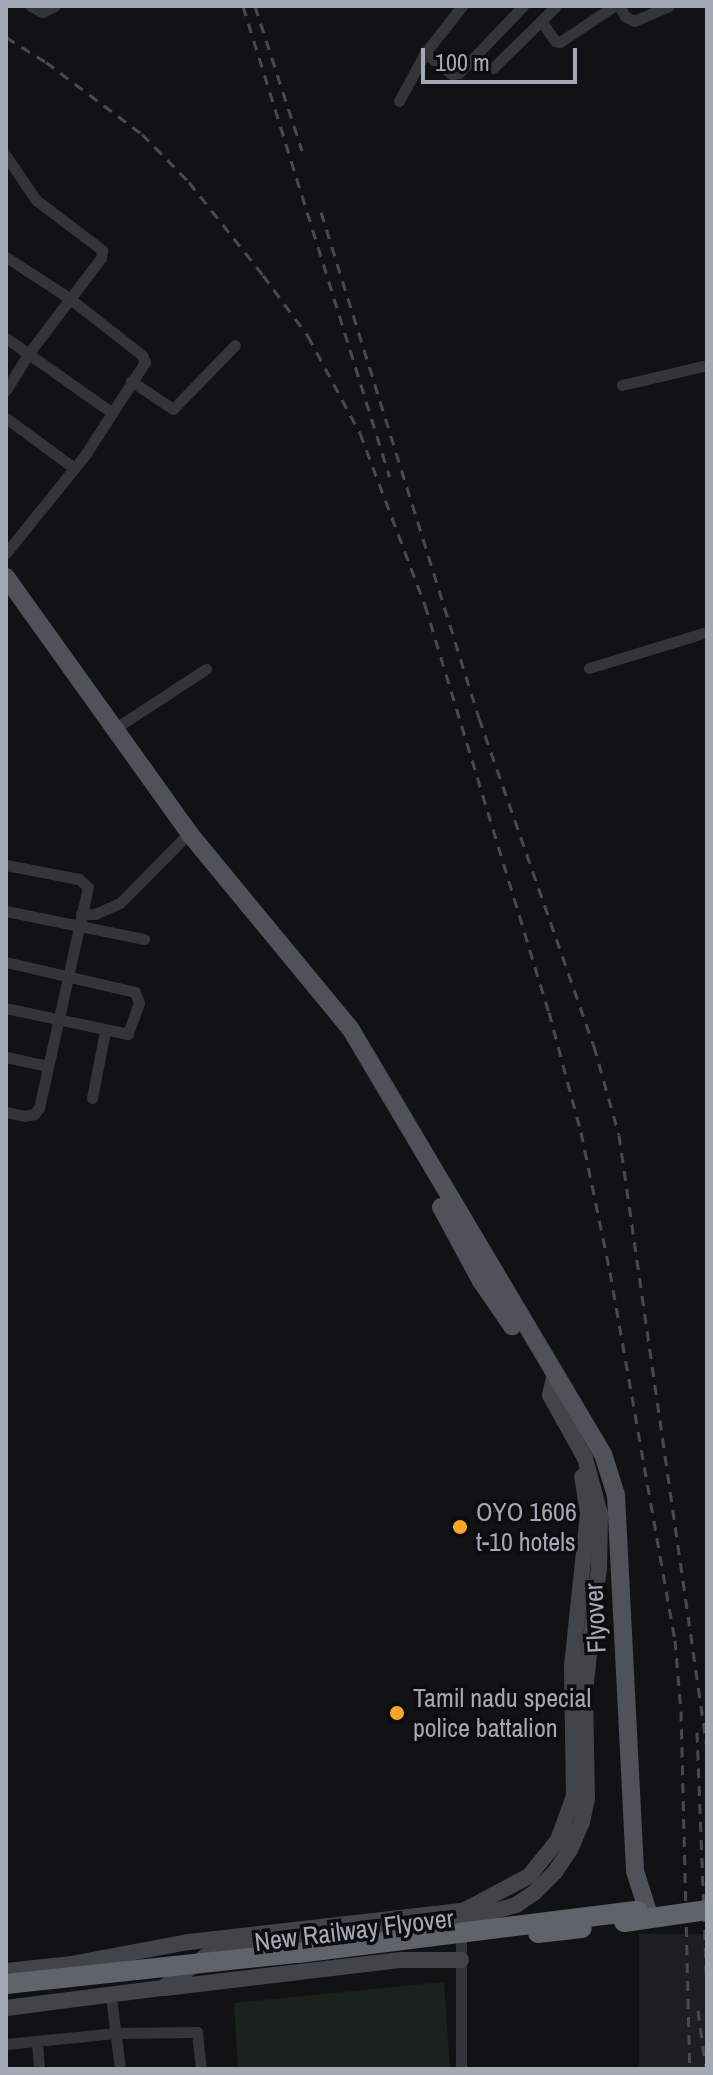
<!DOCTYPE html>
<style>
body{margin:0}
#map{position:relative;width:713px;height:2075px;overflow:hidden;background:#121214;font-family:"Archivo Narrow",sans-serif}
div>[style]{position:absolute}
[style*='--x']{left:calc(var(--x)*1px);top:calc(var(--y)*1px);width:calc(var(--w)*1px);rotate:calc(var(--a)*1deg)}
.built>*{inset:0;background:#1e1e21;transform-origin:0 0}
.green>*{inset:0;background:#1a221b}
.street>*{height:11px;margin:-5.5px;padding:0 5.5px;transform-origin:5.5px;border-radius:5.5px;background:#333539}
.secondary>*{height:16px;margin:-8px;padding:0 8px;transform-origin:8px;border-radius:8px;background:#414449}
.primary>*{height:18px;margin:-9px;padding:0 9px;transform-origin:9px;border-radius:9px;background:#4f5258}
.highway>*{height:20px;margin:-10px;padding:0 10px;transform-origin:10px;border-radius:10px;background:#5f636a}
.rail>*{height:3px;margin-top:-1.5px;transform-origin:0;background:repeating-linear-gradient(90deg,#46494e 0 10px,transparent 0 18px)}
.highway-bridge>*{height:20px;margin:-10px;padding:0 10px;transform-origin:10px;border-radius:10px;background:#5f636a}
.dots>*{width:22px;height:22px;translate:-50% -50%;box-sizing:border-box;border:4px solid #0d0d0f;border-radius:50%}
span{translate:-50% -50%;white-space:nowrap;text-align:center;line-height:1.15;-webkit-text-stroke:7px #0d0d0f;paint-order:stroke}
.poi-label{font-size:26px;color:#a3aab5}
.left{translate:0 -50%;text-align:left}
.street-label{font-size:26px;color:#a3aab5}
.frame{position:absolute;inset:0;border:8px solid #a3aab5;pointer-events:none}
.scale{position:absolute;left:421px;top:48px;width:156px;height:36px;box-sizing:border-box;border:4px solid #a3aab5;border-top:0;padding-left:10px;font-size:24px;line-height:28px;white-space:nowrap;color:#a3aab5;-webkit-text-stroke:6px #0d0d0f;paint-order:stroke}
</style>
<div id="map">
<div class="built">
<i style="left:707px;top:1934px;width:135px;height:68px;rotate:90deg"></i>
</div>
<div class="green">
<i style="clip-path:polygon(444px 1982px,450px 2069px,238px 2069px,234px 2003px)"></i>
</div>
<div class="street">
<i style="--x:31;--y:6;--w:13;--a:29"></i>
<i style="--x:42;--y:12;--w:14;--a:-25"></i>
<i style="--x:462;--y:6;--w:60;--a:128.2"></i>
<i style="--x:425;--y:53;--w:34;--a:38"></i>
<i style="--x:452;--y:74;--w:7;--a:-8"></i>
<i style="--x:459;--y:73;--w:93;--a:-46.3"></i>
<i style="--x:619;--y:6;--w:12;--a:59"></i>
<i style="--x:625;--y:16;--w:10;--a:29"></i>
<i style="--x:634;--y:21;--w:38;--a:-23"></i>
<i style="--x:541;--y:21;--w:24;--a:55"></i>
<i style="--x:555;--y:41;--w:5;--a:11"></i>
<i style="--x:560;--y:42;--w:65;--a:-33.7"></i>
<i style="--x:493;--y:68;--w:88;--a:-44.5"></i>
<i style="--x:399;--y:101;--w:55;--a:-61.6"></i>
<i style="--x:6;--y:156;--w:53;--a:55.7"></i>
<i style="--x:36;--y:200;--w:83;--a:37.1"></i>
<i style="--x:102;--y:250;--w:8;--a:97"></i>
<i style="--x:101;--y:258;--w:119;--a:127.2"></i>
<i style="--x:29;--y:353;--w:44;--a:121.9"></i>
<i style="--x:6;--y:257;--w:75;--a:33.1"></i>
<i style="--x:69;--y:298;--w:93;--a:38"></i>
<i style="--x:142;--y:355;--w:8;--a:67"></i>
<i style="--x:145;--y:362;--w:111;--a:122.8"></i>
<i style="--x:85;--y:455;--w:126;--a:128.9"></i>
<i style="--x:6;--y:338;--w:128;--a:35.2"></i>
<i style="--x:131;--y:381;--w:50;--a:33.7"></i>
<i style="--x:173;--y:409;--w:89;--a:-45.9"></i>
<i style="--x:622;--y:385;--w:87;--a:-13.2"></i>
<i style="--x:6;--y:418;--w:84;--a:36.3"></i>
<i style="--x:589;--y:668;--w:123;--a:-17"></i>
<i style="--x:114;--y:729;--w:110;--a:-33.1"></i>
<i style="--x:6;--y:865;--w:74;--a:10.9"></i>
<i style="--x:79;--y:879;--w:12;--a:42"></i>
<i style="--x:88;--y:887;--w:226;--a:102.5"></i>
<i style="--x:39;--y:1108;--w:8;--a:130"></i>
<i style="--x:34;--y:1114;--w:10;--a:169"></i>
<i style="--x:24;--y:1116;--w:18;--a:-167"></i>
<i style="--x:6;--y:911;--w:141;--a:11.5"></i>
<i style="--x:81;--y:914;--w:14;--a:0"></i>
<i style="--x:95;--y:914;--w:27;--a:-24"></i>
<i style="--x:120;--y:903;--w:98;--a:-45.4"></i>
<i style="--x:6;--y:962;--w:132;--a:13.1"></i>
<i style="--x:135;--y:992;--w:12;--a:70"></i>
<i style="--x:139;--y:1003;--w:33;--a:110"></i>
<i style="--x:128;--y:1034;--w:125;--a:-168"></i>
<i style="--x:6;--y:1057;--w:43;--a:12.1"></i>
<i style="--x:92;--y:1098;--w:68;--a:-79"></i>
<i style="--x:111;--y:1997;--w:73;--a:82.9"></i>
<i style="--x:37;--y:2041;--w:28;--a:86"></i>
<i style="--x:6;--y:2044;--w:112;--a:-5.7"></i>
<i style="--x:117;--y:2033;--w:80;--a:-0.7"></i>
<i style="--x:197;--y:2032;--w:37;--a:84"></i>
<i style="--x:461;--y:2069;--w:141;--a:-90"></i>
</div>
<div class="secondary">
<i style="--x:445;--y:1925;--w:74;--a:-15.7"></i>
<i style="--x:516;--y:1905;--w:22;--a:-34"></i>
<i style="--x:534;--y:1893;--w:30;--a:-45"></i>
<i style="--x:555;--y:1872;--w:27;--a:-56"></i>
<i style="--x:570;--y:1850;--w:30;--a:-67"></i>
<i style="--x:582;--y:1822;--w:25;--a:-78"></i>
<i style="--x:587;--y:1798;--w:108;--a:-91.1"></i>
<i style="--x:585;--y:1690;--w:123;--a:-83.5"></i>
<i style="--x:599;--y:1568;--w:54;--a:-88.9"></i>
<i style="--x:600;--y:1514;--w:58;--a:-105"></i>
<i style="--x:585;--y:1458;--w:72;--a:-119.1"></i>
<i style="--x:550;--y:1395;--w:18;--a:-77"></i>
<i style="--x:6;--y:1971;--w:65;--a:-6.1"></i>
<i style="--x:71;--y:1964;--w:120;--a:-10.6"></i>
<i style="--x:189;--y:1942;--w:276;--a:-6.5"></i>
<i style="--x:463;--y:1911;--w:75;--a:-27.9"></i>
<i style="--x:529;--y:1876;--w:46;--a:-51.1"></i>
<i style="--x:558;--y:1840;--w:47;--a:-70"></i>
<i style="--x:574;--y:1796;--w:130;--a:-90.9"></i>
<i style="--x:572;--y:1666;--w:154;--a:-84"></i>
<i style="--x:588;--y:1513;--w:37;--a:-99"></i>
<i style="--x:165;--y:1988;--w:238;--a:-6.8"></i>
<i style="--x:401;--y:1960;--w:60;--a:0"></i>
<i style="--x:6;--y:2008;--w:158;--a:-7.3"></i>
<i style="--x:163;--y:1988;--w:54;--a:-36.7"></i>
<i style="--x:206;--y:1956;--w:27;--a:-13"></i>
<i style="--x:232;--y:1950;--w:171;--a:-6.7"></i>
</div>
<div class="primary">
<i style="--x:6;--y:577;--w:315;--a:54.4"></i>
<i style="--x:189;--y:833;--w:253;--a:50.5"></i>
<i style="--x:350;--y:1028;--w:495;--a:59.3"></i>
<i style="--x:603;--y:1454;--w:43;--a:72.4"></i>
<i style="--x:616;--y:1495;--w:376;--a:87.1"></i>
<i style="--x:635;--y:1871;--w:49;--a:72.3"></i>
<i style="--x:441;--y:1207;--w:84;--a:61.6"></i>
<i style="--x:481;--y:1281;--w:55;--a:55.4"></i>
</div>
<div class="highway">
<i style="--x:538;--y:1933;--w:44;--a:-6.5"></i>
</div>
<div class="rail">
<i style="--x:243;--y:6;--w:493;--a:72.7"></i>
<i style="--x:255;--y:6;--w:152;--a:72"></i>
<i style="--x:6;--y:37;--w:47;--a:32"></i>
<i style="--x:46;--y:62;--w:120;--a:36.9"></i>
<i style="--x:142;--y:134;--w:67;--a:45.6"></i>
<i style="--x:189;--y:182;--w:119;--a:51.5"></i>
<i style="--x:263;--y:275;--w:76;--a:53.6"></i>
<i style="--x:308;--y:336;--w:110;--a:61.8"></i>
<i style="--x:360;--y:433;--w:184;--a:69.3"></i>
<i style="--x:425;--y:605;--w:425;--a:73.1"></i>
<i style="--x:549;--y:1012;--w:124;--a:75.1"></i>
<i style="--x:581;--y:1132;--w:143;--a:78.3"></i>
<i style="--x:610;--y:1272;--w:374;--a:80"></i>
<i style="--x:675;--y:1640;--w:71;--a:85.2"></i>
<i style="--x:681;--y:1711;--w:358;--a:88.6"></i>
<i style="--x:321;--y:212;--w:530;--a:72.66"></i>
<i style="--x:479;--y:718;--w:348;--a:70.7"></i>
<i style="--x:594;--y:1046;--w:92;--a:74.3"></i>
<i style="--x:619;--y:1135;--w:619;--a:81.83"></i>
<i style="--x:697;--y:1732;--w:265;--a:87.8"></i>
<i style="--x:698;--y:2010;--w:60;--a:82.3"></i>
</div>
<div class="highway-bridge">
<i style="--x:624;--y:1922;--w:84;--a:-8.2"></i>
<i style="--x:6;--y:1984;--w:294;--a:-6.1"></i>
<i style="--x:298;--y:1953;--w:342;--a:-7.1"></i>
</div>
<div class="dots">
<i style="left:460px;top:1527px;background:#f7a527"></i>
<i style="left:397px;top:1713px;background:#f7a527"></i>
</div>
<div class="poi-label">
<span class="left" style="left:476px;top:1527px">OYO 1606<br>t-10 hotels</span>
<span class="left" style="left:413px;top:1713px">Tamil nadu special<br>police battalion</span>
</div>
<div class="street-label">
<span style="left:595px;top:1618px;rotate:-93deg">Flyover</span>
<span style="left:354px;top:1930px;rotate:-7deg">New Railway Flyover</span>
</div>
<div class="frame"></div>
<div class="scale">100 m</div>
</div>
